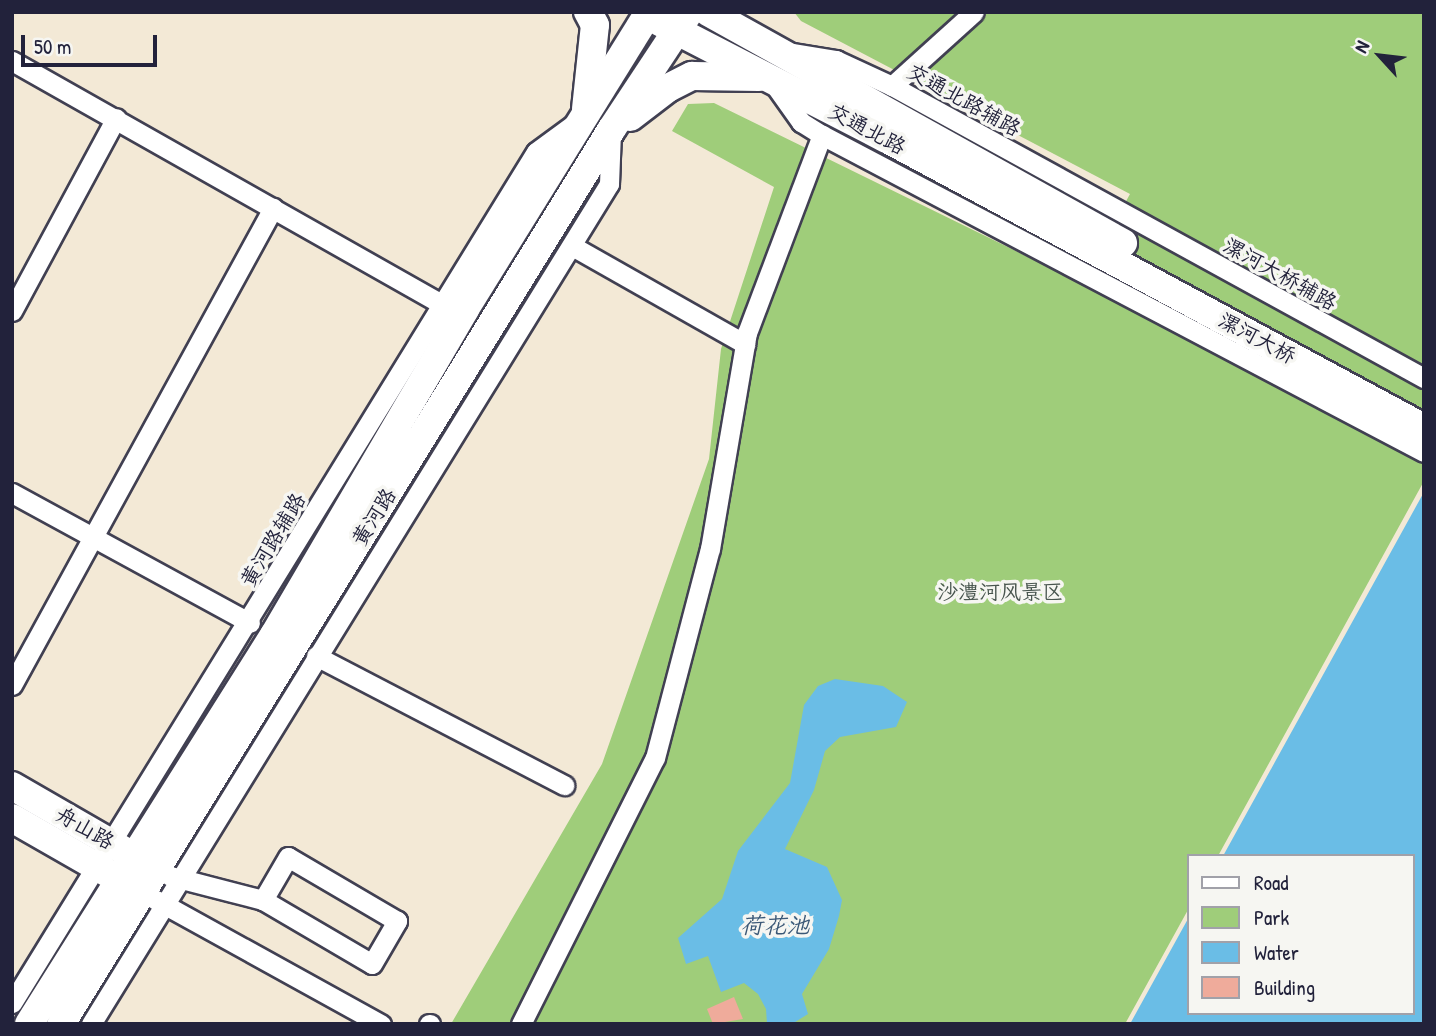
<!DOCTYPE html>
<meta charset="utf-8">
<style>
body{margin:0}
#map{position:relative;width:1436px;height:1036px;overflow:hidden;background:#f3e9d6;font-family:"Patrick Hand","LXGW WenKai TC",sans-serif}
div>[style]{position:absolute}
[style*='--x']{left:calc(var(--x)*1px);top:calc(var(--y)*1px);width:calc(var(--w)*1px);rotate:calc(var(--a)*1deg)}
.green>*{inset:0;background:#9fcd7a}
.water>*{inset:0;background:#6abde6}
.building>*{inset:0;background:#efab9b}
.roads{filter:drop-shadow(2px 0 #414052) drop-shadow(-2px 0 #414052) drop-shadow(0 2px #414052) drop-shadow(0 -2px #414052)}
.street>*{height:19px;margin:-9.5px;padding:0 9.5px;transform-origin:9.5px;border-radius:9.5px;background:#fff}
.secondary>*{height:28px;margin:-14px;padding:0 14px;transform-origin:14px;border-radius:14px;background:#fff}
span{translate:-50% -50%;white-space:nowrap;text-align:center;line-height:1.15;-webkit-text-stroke:7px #f6f6f2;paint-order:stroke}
.street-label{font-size:21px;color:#22223b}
.park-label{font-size:21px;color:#48554e}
.water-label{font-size:23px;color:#3b5877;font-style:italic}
.frame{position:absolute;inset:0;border:14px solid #22223b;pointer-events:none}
.legend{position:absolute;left:1187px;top:854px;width:228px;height:161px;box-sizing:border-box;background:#f6f6f2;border:2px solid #a1a1a9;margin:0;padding:9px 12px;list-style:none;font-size:21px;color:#22223b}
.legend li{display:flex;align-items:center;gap:14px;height:35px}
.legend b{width:35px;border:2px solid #a1a1a9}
.north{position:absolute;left:1345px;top:21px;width:70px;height:70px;-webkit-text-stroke:5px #f6f6f2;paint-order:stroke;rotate:297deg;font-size:19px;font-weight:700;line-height:28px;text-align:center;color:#22223b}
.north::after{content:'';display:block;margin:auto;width:24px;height:32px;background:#22223b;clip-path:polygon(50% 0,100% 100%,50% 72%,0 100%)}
.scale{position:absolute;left:21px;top:35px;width:136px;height:32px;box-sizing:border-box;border:4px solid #22223b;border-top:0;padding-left:9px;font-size:21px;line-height:24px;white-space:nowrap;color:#22223b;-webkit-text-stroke:5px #f6f6f2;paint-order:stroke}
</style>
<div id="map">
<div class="green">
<i style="clip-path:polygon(794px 12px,1424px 12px,1424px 481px,1218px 856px,1189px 856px,1189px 908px,1125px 1024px,451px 1024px,602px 764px,709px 459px,721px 349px,774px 187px,672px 131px,688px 104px,714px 103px,1081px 283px,1130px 194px,801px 21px)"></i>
</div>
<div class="water">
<i style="clip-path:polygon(1424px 492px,1424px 1024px,1130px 1024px,1189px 917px,1189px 1013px,1413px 1013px,1413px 856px,1223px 856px)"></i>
<i style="clip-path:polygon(835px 679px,883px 686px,907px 702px,896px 727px,840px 737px,825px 751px,814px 790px,785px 849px,827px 867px,842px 900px,839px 916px,829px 949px,802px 994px,808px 1014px,792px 1024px,767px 1024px,766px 1009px,758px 994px,744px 983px,721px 992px,708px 956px,686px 964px,678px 938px,722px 899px,738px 851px,790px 783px,804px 705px,818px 686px)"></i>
</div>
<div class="building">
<i style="clip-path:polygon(734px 997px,743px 1019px,713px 1024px,707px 1009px)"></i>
</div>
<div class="roads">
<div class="street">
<i style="--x:792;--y:53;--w:45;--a:9"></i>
<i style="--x:836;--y:60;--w:62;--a:24.9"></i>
<i style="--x:892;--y:86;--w:607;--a:28.76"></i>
<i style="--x:12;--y:61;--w:494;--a:29.5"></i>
<i style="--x:774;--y:84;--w:47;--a:54.6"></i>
<i style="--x:801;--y:122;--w:25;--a:32"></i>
<i style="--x:822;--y:135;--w:680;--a:27.77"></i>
<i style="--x:892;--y:86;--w:110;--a:-42.1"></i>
<i style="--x:572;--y:246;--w:199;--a:29.5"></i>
<i style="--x:12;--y:311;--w:219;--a:-61.7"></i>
<i style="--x:12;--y:493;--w:271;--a:28.6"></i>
<i style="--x:316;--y:656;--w:280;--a:27.5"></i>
<i style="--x:12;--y:685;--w:544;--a:-61.31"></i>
<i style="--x:170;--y:876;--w:96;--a:14.5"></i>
<i style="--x:263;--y:900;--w:126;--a:30.4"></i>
<i style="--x:372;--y:964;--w:50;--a:-59.8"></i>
<i style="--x:397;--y:921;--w:126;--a:-149.6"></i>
<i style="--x:288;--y:857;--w:50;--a:120.2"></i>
<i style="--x:156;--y:900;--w:257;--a:28.9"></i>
<i style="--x:12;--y:1003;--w:999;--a:-58.38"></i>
<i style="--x:536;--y:152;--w:47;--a:-36.4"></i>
<i style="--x:91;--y:1024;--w:987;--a:-58.34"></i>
<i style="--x:609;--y:184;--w:52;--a:-87.8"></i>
<i style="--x:429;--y:1024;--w:1;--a:0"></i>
<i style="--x:521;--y:1024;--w:298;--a:-63.3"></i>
<i style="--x:655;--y:758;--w:216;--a:-75.3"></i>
<i style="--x:710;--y:549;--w:219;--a:-80.3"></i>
<i style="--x:747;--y:333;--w:212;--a:-69.3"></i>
</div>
<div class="secondary">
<i style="--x:708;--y:12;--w:475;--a:29.1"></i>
<i style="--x:660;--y:22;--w:255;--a:27.3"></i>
<i style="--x:887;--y:139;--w:610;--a:28.29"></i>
<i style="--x:586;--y:109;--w:84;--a:-83.9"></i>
<i style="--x:595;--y:25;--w:15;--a:-118"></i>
<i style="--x:630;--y:117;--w:48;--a:-37.3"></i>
<i style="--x:668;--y:88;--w:27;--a:-27"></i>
<i style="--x:692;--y:76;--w:67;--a:0.9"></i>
<i style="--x:12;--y:786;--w:158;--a:30"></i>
<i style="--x:12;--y:818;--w:141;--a:29.8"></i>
<i style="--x:29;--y:1024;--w:460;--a:-57.8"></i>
<i style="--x:274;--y:635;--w:378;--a:-59.6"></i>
<i style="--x:465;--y:309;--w:349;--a:-58.2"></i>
<i style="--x:61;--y:1024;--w:1050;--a:-58.4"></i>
<i style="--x:611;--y:130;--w:141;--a:-56.5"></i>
</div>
</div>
<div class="street-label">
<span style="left:964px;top:100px;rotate:29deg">交通北路辅路</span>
<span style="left:867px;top:129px;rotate:28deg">交通北路</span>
<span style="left:1280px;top:274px;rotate:29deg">漯河大桥辅路</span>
<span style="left:1257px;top:338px;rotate:28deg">漯河大桥</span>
<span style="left:374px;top:517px;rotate:-58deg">黄河路</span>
<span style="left:273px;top:540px;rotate:-59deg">黄河路辅路</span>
<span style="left:85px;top:828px;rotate:30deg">舟山路</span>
</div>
<div class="park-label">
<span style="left:1000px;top:592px">沙澧河风景区</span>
</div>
<div class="water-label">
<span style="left:775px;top:925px">荷花池</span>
</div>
<div class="frame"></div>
<ul class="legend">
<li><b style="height:9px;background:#fff"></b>Road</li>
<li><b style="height:19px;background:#9fcd7a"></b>Park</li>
<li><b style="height:19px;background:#6abde6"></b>Water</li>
<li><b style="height:19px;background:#efab9b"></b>Building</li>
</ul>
<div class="north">N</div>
<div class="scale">50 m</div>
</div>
